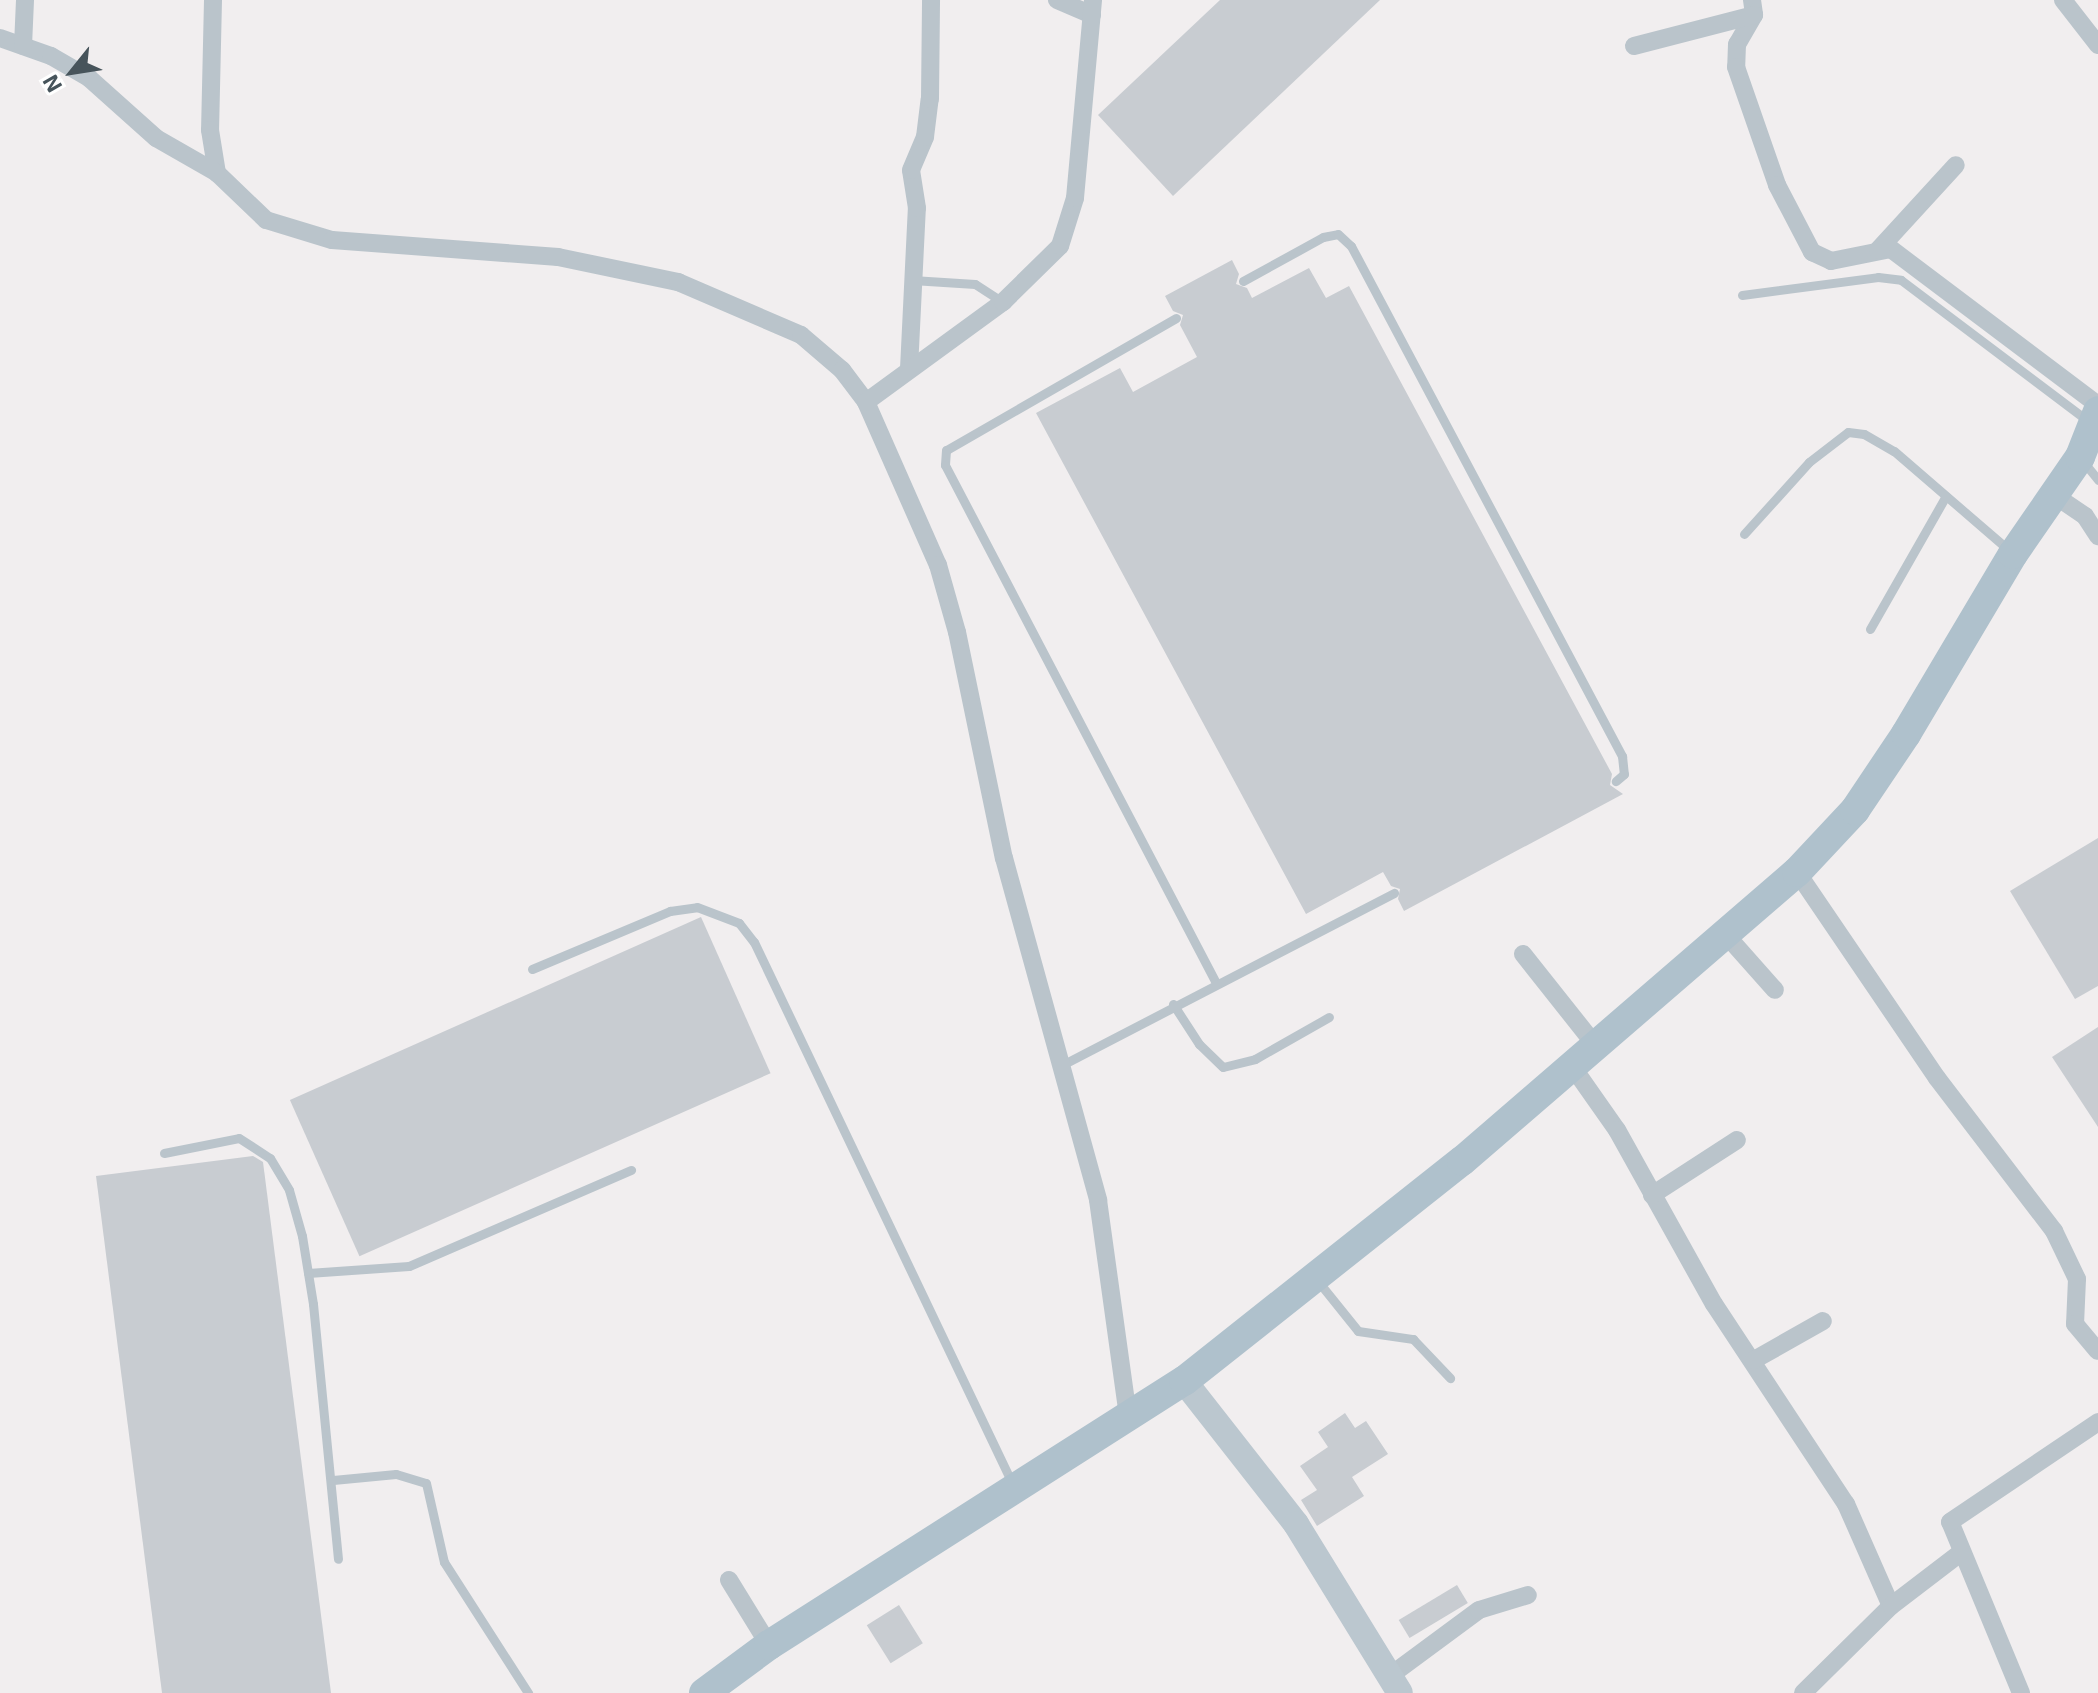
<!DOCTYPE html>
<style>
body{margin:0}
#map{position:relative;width:2098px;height:1693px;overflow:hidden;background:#f1eeef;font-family:"Exo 2",sans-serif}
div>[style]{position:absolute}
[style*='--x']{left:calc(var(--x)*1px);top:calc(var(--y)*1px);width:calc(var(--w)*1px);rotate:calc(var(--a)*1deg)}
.building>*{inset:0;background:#c8ccd1;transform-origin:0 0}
.lane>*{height:9px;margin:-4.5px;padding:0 4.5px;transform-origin:4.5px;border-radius:4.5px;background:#bac4cb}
.street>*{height:18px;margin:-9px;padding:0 9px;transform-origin:9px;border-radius:9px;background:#bac4cb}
.secondary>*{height:26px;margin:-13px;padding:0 13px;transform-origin:13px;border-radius:13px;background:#bbc7cf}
.primary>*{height:30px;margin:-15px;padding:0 15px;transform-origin:15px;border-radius:15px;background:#afc1cc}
span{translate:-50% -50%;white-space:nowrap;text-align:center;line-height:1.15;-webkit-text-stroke:6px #fff;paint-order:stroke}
.north{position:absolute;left:32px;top:32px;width:80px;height:80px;-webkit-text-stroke:6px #fff;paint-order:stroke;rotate:240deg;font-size:22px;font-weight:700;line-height:32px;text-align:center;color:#47545b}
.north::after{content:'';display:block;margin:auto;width:28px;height:36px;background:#47545b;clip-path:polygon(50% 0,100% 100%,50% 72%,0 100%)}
</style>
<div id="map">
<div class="building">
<i style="clip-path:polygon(1220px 0,1380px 0,1173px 196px,1098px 115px)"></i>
<i style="clip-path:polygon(1232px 260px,1239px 274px,1236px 284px,1247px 288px,1252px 298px,1309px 268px,1326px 298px,1349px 286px,1612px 774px,1610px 785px,1623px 794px,1404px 911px,1398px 899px,1400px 889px,1391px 886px,1383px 872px,1306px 914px,1036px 413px,1120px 368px,1133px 392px,1197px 357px,1180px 325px,1183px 315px,1173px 311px,1165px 296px)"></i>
<i style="clip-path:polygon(2098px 838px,2098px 986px,2075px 999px,2010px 891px)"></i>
<i style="left:701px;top:917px;width:171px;height:450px;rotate:66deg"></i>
<i style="clip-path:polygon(2098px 1027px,2098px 1127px,2052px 1057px)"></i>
<i style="clip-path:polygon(253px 1156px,263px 1162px,331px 1693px,162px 1693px,96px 1176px)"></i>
<i style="clip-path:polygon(1345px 1413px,1355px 1428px,1366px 1421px,1388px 1454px,1352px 1477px,1364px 1496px,1317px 1526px,1301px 1500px,1317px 1490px,1300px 1466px,1328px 1447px,1318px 1432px)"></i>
<i style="left:1457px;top:1585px;width:21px;height:68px;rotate:59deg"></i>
<i style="left:899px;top:1605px;width:45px;height:38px;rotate:58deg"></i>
</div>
<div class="lane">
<i style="--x:912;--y:280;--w:63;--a:3.6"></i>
<i style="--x:975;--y:284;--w:33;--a:33"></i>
<i style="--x:1243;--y:281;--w:91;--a:-28.8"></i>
<i style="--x:1323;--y:237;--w:15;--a:-11"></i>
<i style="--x:1338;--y:234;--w:18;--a:43"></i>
<i style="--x:1351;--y:246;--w:578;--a:62.02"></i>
<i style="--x:1622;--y:756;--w:18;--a:84"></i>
<i style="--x:1624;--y:774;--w:11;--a:139"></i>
<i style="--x:1742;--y:295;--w:137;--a:-7.5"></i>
<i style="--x:1878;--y:277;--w:23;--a:7"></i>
<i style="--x:1901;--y:280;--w:234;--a:37"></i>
<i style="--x:1176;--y:318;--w:265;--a:150.1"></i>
<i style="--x:946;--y:450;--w:15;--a:94"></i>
<i style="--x:945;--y:465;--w:582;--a:62.38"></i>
<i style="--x:2082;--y:460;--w:26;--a:51"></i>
<i style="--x:1744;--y:534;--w:97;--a:-47.9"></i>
<i style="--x:1809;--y:462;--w:49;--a:-37.6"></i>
<i style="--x:1848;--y:432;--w:16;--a:7"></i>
<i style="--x:1864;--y:434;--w:34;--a:30"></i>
<i style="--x:1894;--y:451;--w:155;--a:40.8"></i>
<i style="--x:1870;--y:629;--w:153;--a:-60.3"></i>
<i style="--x:532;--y:969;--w:150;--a:-22.8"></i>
<i style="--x:670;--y:911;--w:27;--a:-8"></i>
<i style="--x:697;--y:907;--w:45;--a:20.9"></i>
<i style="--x:739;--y:923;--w:24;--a:52"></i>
<i style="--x:754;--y:942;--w:602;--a:64.5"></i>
<i style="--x:1173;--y:1004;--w:48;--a:57"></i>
<i style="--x:1199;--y:1044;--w:33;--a:44"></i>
<i style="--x:1223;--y:1067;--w:33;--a:-14"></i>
<i style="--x:1255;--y:1059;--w:85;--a:-29.6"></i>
<i style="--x:1062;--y:1065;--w:374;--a:-27.4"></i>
<i style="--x:164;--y:1153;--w:76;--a:-11.3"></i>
<i style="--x:239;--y:1138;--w:37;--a:33"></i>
<i style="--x:270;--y:1158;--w:37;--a:59"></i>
<i style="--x:289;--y:1190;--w:48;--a:74.2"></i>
<i style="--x:302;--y:1236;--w:69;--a:80.8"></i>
<i style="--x:313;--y:1304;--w:256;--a:84.4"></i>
<i style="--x:308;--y:1273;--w:101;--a:-4"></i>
<i style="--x:409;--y:1266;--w:242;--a:-23.4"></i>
<i style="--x:1317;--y:1280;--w:65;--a:51.2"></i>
<i style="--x:1358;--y:1331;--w:56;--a:8.3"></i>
<i style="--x:1413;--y:1339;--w:54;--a:46.5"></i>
<i style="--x:333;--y:1480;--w:63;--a:-5.4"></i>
<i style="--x:396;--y:1474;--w:31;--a:17"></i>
<i style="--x:426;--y:1483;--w:81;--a:77.2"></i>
<i style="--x:444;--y:1562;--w:156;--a:57.3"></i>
</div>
<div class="street">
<i style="--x:213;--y:0;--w:130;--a:91.3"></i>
<i style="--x:210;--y:130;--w:44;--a:80.8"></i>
<i style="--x:217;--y:173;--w:68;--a:43.8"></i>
<i style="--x:266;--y:220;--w:69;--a:16.9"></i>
<i style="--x:332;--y:240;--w:227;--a:4.3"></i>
<i style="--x:558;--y:257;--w:123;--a:11.8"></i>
<i style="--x:678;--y:282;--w:134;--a:23.3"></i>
<i style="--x:801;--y:335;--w:54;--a:40.5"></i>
<i style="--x:842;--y:370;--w:40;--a:53"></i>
<i style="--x:866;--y:402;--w:178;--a:66.2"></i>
<i style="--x:938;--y:565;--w:70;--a:74.2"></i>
<i style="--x:957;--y:632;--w:231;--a:78.3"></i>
<i style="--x:1004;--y:858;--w:355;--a:74.6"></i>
<i style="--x:1098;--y:1200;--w:218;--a:82.1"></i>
<i style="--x:1057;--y:0;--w:38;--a:23"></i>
<i style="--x:1752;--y:0;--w:15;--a:82"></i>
<i style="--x:1754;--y:15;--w:34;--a:120"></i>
<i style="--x:1737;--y:44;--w:23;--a:92"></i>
<i style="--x:1736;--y:67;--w:125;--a:70.8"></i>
<i style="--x:1777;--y:185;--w:76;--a:62.4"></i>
<i style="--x:1812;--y:252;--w:21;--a:25"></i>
<i style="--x:1831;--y:261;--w:61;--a:-11.3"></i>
<i style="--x:1891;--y:249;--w:259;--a:37"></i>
<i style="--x:2063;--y:0;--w:57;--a:52.1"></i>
<i style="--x:0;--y:38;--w:54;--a:19.4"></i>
<i style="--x:51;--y:56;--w:44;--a:30.1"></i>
<i style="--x:89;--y:78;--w:90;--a:41.8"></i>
<i style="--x:156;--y:138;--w:70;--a:29.8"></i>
<i style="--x:23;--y:46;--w:46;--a:-87.5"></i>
<i style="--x:1634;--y:46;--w:124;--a:-14.5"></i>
<i style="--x:1878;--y:250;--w:115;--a:-47.5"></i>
<i style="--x:909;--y:369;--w:161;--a:-87.2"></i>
<i style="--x:917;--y:208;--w:38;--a:-99"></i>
<i style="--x:911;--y:170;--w:36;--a:-67"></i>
<i style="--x:925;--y:137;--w:38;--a:-83"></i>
<i style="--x:930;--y:99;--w:99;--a:-89.4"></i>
<i style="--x:866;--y:402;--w:170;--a:-36.1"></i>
<i style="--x:1003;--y:302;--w:80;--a:-44.5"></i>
<i style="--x:1060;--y:246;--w:50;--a:-72.6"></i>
<i style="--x:1075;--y:198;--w:199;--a:-84.8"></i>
<i style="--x:2054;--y:495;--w:37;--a:34"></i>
<i style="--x:2085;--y:516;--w:24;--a:57"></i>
<i style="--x:1797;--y:872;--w:249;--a:55.8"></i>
<i style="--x:1937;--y:1078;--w:193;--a:52.6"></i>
<i style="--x:2054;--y:1231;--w:53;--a:64.4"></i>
<i style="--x:2077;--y:1279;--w:45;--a:92.5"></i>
<i style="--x:2075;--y:1324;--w:35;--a:50"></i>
<i style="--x:1727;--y:936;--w:72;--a:48.4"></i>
<i style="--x:1523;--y:954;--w:117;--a:51.6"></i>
<i style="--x:1572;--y:1066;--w:78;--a:54.9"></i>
<i style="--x:1617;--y:1130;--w:199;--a:60.9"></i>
<i style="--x:1714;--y:1304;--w:240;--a:56.6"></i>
<i style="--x:1846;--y:1504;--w:111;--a:66.2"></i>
<i style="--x:1652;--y:1195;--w:101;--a:-32.9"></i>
<i style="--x:1754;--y:1360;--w:79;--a:-29.5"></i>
<i style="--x:729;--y:1580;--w:76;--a:58.4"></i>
<i style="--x:1391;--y:1675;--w:109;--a:-36.5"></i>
<i style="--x:1479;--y:1610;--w:51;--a:-17"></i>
<i style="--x:1803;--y:1693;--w:124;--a:-44.7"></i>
<i style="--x:1891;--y:1606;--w:86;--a:-37.4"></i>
<i style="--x:2021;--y:1693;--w:185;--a:-112.5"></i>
<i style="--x:1950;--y:1522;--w:179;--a:-34"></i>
</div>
<div class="secondary">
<i style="--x:1184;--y:1381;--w:182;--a:51.9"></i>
<i style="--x:1296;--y:1524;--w:198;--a:58.4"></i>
</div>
<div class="primary">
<i style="--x:704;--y:1693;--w:81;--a:-36.4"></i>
<i style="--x:769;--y:1645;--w:492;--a:-32.5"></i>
<i style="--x:1184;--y:1381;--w:355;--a:-38.4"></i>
<i style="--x:1462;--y:1161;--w:442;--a:-40.8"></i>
<i style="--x:1797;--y:872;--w:85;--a:-46.9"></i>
<i style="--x:1855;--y:810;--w:92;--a:-56.1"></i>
<i style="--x:1906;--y:734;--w:209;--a:-59.3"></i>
<i style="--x:2013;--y:554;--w:118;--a:-55.4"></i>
<i style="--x:2080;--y:457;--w:49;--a:-68.6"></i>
</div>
<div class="north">N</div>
</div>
